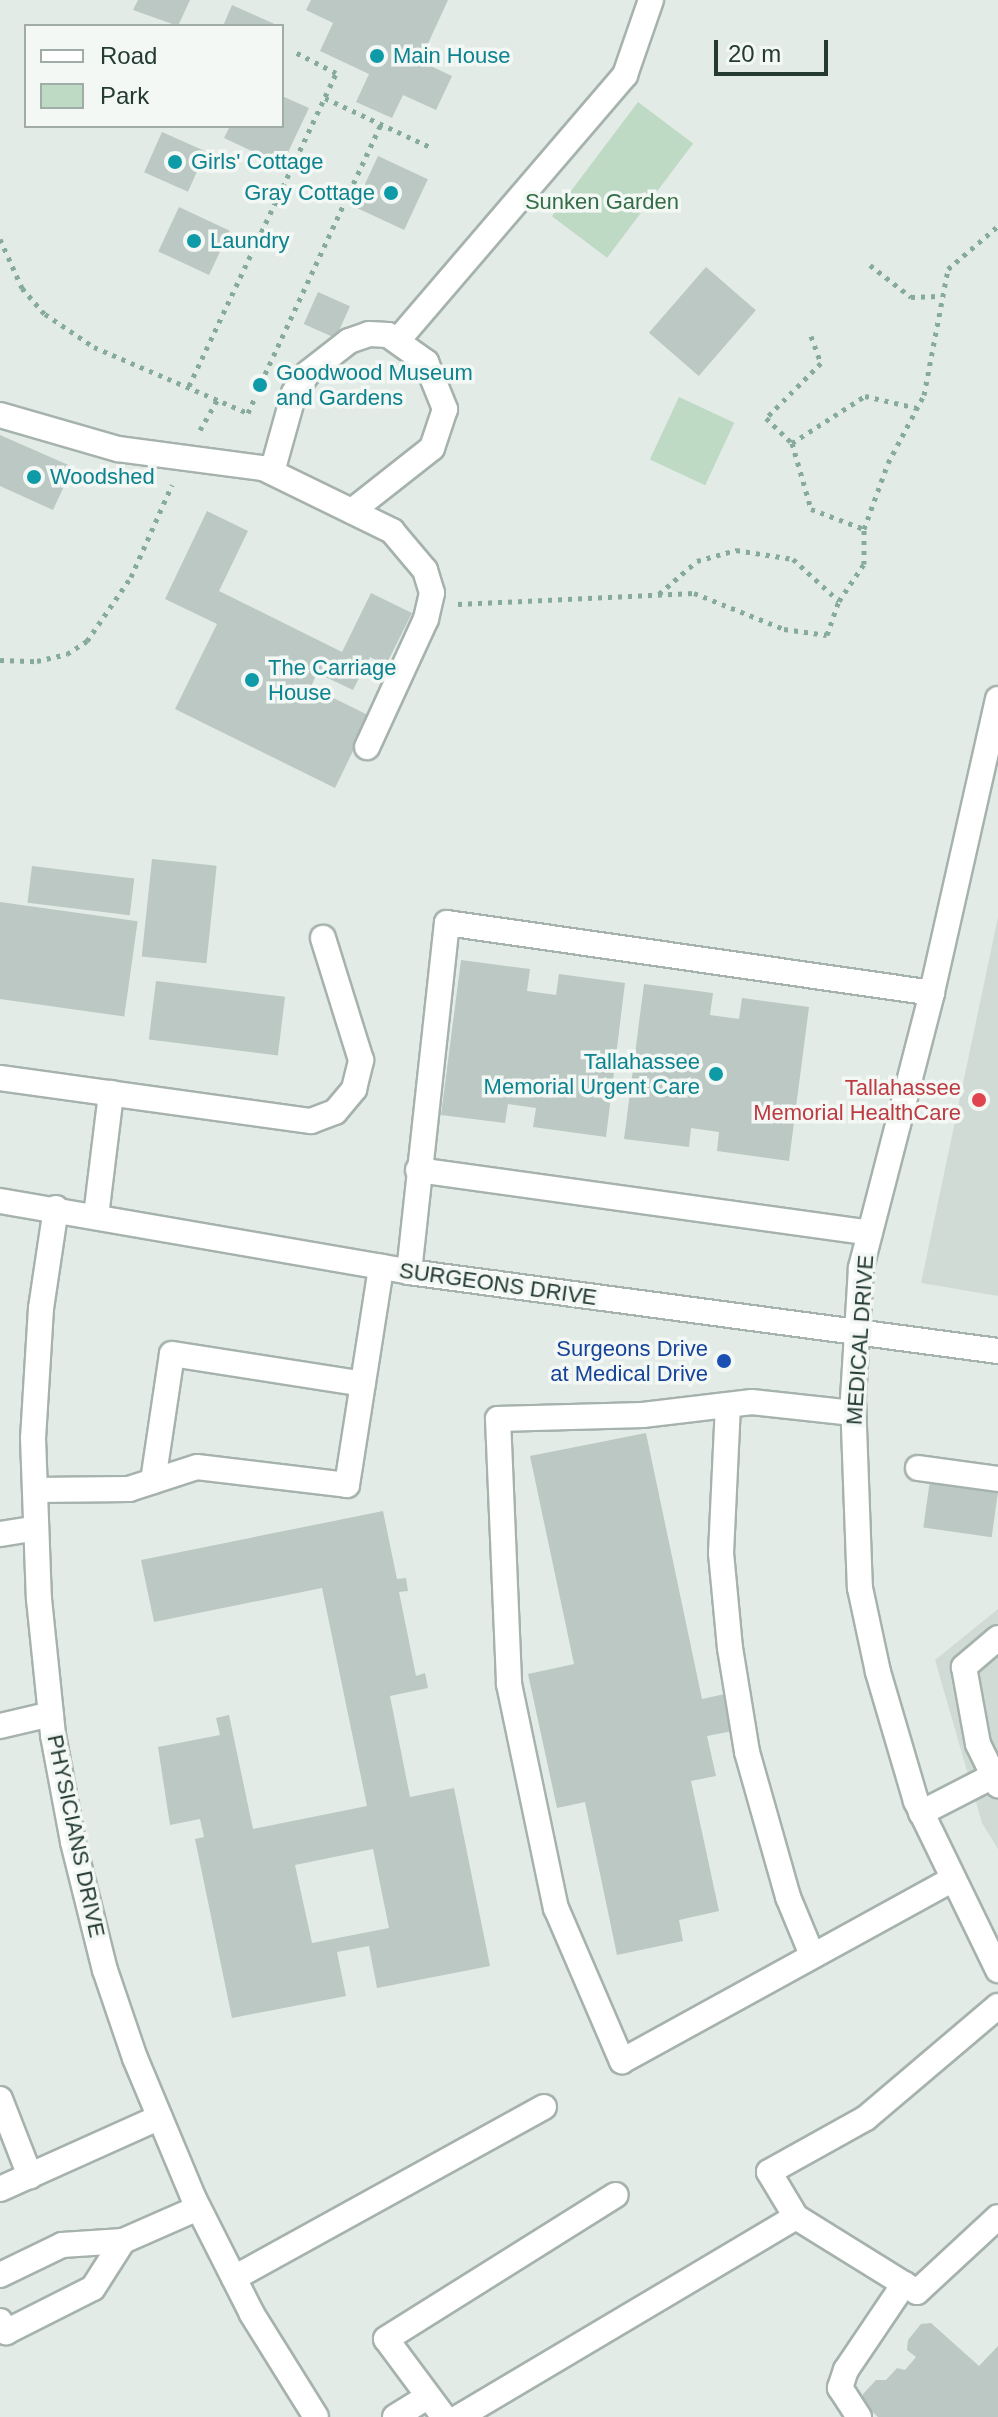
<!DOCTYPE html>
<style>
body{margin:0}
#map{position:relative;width:998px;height:2417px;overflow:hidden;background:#e3ebe7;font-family:Helvetica,sans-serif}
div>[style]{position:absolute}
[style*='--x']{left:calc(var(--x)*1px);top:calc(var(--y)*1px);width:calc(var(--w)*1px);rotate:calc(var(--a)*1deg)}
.built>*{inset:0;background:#d1dbd6}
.green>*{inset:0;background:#bedac4;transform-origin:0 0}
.building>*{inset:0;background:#bbc8c3;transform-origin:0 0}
.path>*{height:5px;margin-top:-2.5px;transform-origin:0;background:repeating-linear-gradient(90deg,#86ab9e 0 4px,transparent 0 10px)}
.roads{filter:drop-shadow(2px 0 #a6b2ad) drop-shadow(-2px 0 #a6b2ad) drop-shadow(0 2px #a6b2ad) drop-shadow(0 -2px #a6b2ad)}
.minor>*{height:24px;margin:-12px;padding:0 12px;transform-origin:12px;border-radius:12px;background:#fff}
.dots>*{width:22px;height:22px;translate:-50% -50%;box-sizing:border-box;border:4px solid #f3f8f5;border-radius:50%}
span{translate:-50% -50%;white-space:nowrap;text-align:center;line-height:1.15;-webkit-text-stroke:7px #f3f8f5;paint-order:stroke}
.culture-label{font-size:22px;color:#0d838f}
.left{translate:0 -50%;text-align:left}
.right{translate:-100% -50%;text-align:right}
.park-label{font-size:22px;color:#336d47}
.health-label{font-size:22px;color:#be3a42}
.street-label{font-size:22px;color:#243a33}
.transit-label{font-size:22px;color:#164399}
.legend{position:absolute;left:24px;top:24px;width:260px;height:104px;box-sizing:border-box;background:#f3f8f5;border:2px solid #a0aca7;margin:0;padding:10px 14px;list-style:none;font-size:24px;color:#243a33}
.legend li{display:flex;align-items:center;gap:16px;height:40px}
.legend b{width:40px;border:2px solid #a0aca7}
.scale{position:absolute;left:714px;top:40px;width:114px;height:36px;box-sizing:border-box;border:4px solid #243a33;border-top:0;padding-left:10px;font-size:24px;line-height:28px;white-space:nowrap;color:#243a33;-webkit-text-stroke:6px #f3f8f5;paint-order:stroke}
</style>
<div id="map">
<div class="built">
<i style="clip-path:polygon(998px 917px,998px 1296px,921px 1283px)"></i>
<i style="clip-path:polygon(998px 1609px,998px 1849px,982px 1823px,935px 1660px)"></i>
</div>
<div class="green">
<i style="left:638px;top:102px;width:69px;height:143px;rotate:37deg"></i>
<i style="left:679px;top:397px;width:61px;height:69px;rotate:25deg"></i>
</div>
<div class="building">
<i style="clip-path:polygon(138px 0,190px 0,178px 26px,133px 10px)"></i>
<i style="clip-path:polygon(311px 0,448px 0,420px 61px,452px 76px,436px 110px,403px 95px,392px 118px,356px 102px,369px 74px,320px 51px,333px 23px,306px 10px)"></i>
<i style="clip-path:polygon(232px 5px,279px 26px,223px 26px)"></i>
<i style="clip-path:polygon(282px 96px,309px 108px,282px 165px,224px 138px,230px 126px,282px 126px)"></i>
<i style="left:162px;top:132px;width:48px;height:44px;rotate:24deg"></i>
<i style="left:378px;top:156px;width:55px;height:56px;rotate:25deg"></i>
<i style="left:179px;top:207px;width:56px;height:49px;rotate:25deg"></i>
<i style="left:706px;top:267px;width:66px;height:87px;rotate:41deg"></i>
<i style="left:318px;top:292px;width:35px;height:35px;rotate:24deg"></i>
<i style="clip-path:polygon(0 435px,73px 467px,53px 510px,0 486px)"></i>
<i style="clip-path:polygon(207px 511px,248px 531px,219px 591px,342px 652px,371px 593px,412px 613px,386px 665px,370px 657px,353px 690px,317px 673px,311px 687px,370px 716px,335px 788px,175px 709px,217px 624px,165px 599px)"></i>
<i style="left:152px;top:859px;width:65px;height:98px;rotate:6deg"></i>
<i style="left:32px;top:866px;width:103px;height:37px;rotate:7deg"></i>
<i style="left:0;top:902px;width:139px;height:96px;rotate:8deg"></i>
<i style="clip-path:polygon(461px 960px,530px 969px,527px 991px,556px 995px,559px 974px,625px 983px,606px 1137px,533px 1127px,536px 1108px,508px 1104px,505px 1123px,441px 1115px)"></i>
<i style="left:156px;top:981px;width:130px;height:59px;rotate:7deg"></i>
<i style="clip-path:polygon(644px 984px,713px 993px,710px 1015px,739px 1019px,742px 998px,809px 1007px,789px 1161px,717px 1151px,719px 1132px,691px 1128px,689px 1147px,624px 1139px)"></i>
<i style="clip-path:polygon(646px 1433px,702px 1699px,725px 1694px,733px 1731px,707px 1736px,716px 1776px,691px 1781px,719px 1911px,679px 1920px,683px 1941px,617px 1955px,585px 1802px,557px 1808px,528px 1674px,574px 1664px,530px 1456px)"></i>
<i style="left:930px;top:1480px;width:69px;height:48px;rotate:8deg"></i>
<i style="clip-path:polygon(evenodd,383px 1511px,397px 1579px,406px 1578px,408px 1591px,399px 1592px,416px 1676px,425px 1673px,428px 1688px,390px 1696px,410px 1797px,454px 1788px,490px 1966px,377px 1988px,369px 1946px,337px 1952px,346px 1996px,232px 2018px,195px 1839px,204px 1837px,200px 1819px,170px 1825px,158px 1747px,220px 1735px,216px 1718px,229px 1715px,253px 1829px,367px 1806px,322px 1588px,154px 1622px,141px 1560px,383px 1511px,373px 1849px,389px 1928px,312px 1943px,295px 1865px,373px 1849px)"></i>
<i style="clip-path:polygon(931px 2323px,979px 2366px,998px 2346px,998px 2417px,878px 2417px,863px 2403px,863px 2394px,876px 2380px,886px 2380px,897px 2368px,905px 2370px,916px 2357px,907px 2350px,908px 2340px,921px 2324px)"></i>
</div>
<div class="path">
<i style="--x:325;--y:98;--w:116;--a:25"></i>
<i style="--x:0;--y:239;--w:54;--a:65.8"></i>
<i style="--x:22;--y:288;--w:35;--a:49"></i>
<i style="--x:45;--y:314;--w:59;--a:34"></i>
<i style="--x:94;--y:347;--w:168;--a:23.2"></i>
<i style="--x:248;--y:413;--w:32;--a:-66"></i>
<i style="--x:870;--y:265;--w:52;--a:38"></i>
<i style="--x:911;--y:297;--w:28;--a:-2"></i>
<i style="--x:811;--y:336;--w:29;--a:70"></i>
<i style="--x:821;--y:363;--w:78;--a:135"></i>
<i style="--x:766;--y:418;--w:36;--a:44"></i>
<i style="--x:792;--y:443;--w:69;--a:73.9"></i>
<i style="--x:811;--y:509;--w:57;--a:20.7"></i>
<i style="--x:265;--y:374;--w:276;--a:-65.1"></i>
<i style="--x:189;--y:386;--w:346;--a:-64.8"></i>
<i style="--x:336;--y:73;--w:46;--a:-152.9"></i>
<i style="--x:200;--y:430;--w:36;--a:-60"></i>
<i style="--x:792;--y:443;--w:87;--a:-32.8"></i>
<i style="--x:865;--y:396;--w:53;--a:13"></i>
<i style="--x:659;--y:594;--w:50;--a:-41"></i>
<i style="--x:697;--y:561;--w:41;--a:-15.8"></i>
<i style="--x:736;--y:550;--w:58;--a:9"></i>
<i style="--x:793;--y:559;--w:62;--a:42.4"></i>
<i style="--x:458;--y:604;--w:236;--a:-2.7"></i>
<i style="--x:694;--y:593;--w:97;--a:21.8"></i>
<i style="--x:784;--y:629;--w:43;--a:7.9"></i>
<i style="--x:827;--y:635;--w:36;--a:-71"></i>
<i style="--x:839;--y:601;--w:45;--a:-56"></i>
<i style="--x:864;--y:564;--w:35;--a:-90"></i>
<i style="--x:864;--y:529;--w:70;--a:-70"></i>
<i style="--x:888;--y:463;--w:77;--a:-62.1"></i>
<i style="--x:924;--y:395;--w:128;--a:-79.2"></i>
<i style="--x:948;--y:269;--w:66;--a:-40.7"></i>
<i style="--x:0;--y:660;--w:37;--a:2"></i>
<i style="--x:37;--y:661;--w:31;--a:-13"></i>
<i style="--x:67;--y:654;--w:24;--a:-33"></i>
<i style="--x:87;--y:641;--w:78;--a:-55.5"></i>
<i style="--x:131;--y:577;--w:101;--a:-66"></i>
</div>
<div class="roads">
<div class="minor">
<i style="--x:398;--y:340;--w:349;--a:-49.4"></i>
<i style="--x:625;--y:75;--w:79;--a:-70.9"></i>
<i style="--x:0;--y:415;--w:123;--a:16.1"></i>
<i style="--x:118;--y:449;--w:146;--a:7.5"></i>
<i style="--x:263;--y:468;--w:144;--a:26"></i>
<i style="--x:392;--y:531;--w:51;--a:49.8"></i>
<i style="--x:425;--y:570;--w:24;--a:73"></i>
<i style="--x:432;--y:593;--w:27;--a:103"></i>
<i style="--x:426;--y:619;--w:141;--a:114.7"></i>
<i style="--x:272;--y:472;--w:82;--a:-74.4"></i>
<i style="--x:294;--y:393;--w:24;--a:-55"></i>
<i style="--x:308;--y:373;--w:52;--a:-38"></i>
<i style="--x:349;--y:341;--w:21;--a:-19"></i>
<i style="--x:369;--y:334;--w:19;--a:3"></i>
<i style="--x:388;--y:335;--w:47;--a:35.4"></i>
<i style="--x:426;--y:362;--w:51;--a:68"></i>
<i style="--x:445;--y:409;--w:41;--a:108.4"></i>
<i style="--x:432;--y:448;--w:102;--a:141.8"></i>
<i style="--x:998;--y:699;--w:301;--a:102.7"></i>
<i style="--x:932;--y:993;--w:284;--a:104.5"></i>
<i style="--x:861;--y:1268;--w:132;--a:93.5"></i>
<i style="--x:853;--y:1400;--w:188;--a:87.9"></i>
<i style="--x:860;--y:1588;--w:86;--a:77.9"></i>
<i style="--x:878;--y:1672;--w:134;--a:73.6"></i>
<i style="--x:916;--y:1801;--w:188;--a:64.1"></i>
<i style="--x:0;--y:1078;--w:314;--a:7.9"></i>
<i style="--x:311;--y:1121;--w:26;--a:-21"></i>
<i style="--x:335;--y:1112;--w:30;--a:-50"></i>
<i style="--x:354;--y:1089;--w:30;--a:-76"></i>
<i style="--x:361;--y:1060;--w:128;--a:-107.3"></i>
<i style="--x:418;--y:1170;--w:456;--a:7.9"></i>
<i style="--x:0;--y:1201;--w:415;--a:9.8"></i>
<i style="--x:409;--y:1272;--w:594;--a:7.64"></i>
<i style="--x:56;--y:1208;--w:101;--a:98.5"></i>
<i style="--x:41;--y:1308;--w:130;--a:93.5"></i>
<i style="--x:33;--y:1438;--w:161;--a:87.9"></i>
<i style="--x:39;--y:1599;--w:137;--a:84.1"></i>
<i style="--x:53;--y:1735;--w:109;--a:79.4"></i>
<i style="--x:73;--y:1842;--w:132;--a:76"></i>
<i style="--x:105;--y:1970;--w:93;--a:71.2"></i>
<i style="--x:135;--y:2058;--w:153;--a:67.3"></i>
<i style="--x:194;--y:2199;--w:129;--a:63.2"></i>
<i style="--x:252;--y:2314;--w:121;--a:58.1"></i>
<i style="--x:96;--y:1216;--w:124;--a:-83"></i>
<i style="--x:409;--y:1272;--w:351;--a:-83.8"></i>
<i style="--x:447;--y:923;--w:490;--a:8.2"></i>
<i style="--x:728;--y:1405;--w:148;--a:92.7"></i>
<i style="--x:721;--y:1553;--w:95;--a:84.6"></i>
<i style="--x:730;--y:1648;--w:105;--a:80.7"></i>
<i style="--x:747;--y:1752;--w:151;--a:74.2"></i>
<i style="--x:788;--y:1897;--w:63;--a:67.5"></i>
<i style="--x:853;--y:1413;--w:102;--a:-173.8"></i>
<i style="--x:752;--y:1402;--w:110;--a:173.2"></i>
<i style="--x:643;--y:1415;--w:145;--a:178.4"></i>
<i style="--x:498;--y:1419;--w:265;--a:87.6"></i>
<i style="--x:509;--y:1684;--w:229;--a:78.2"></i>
<i style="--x:556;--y:1908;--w:167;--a:66.7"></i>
<i style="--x:622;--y:2061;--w:376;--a:-28.8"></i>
<i style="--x:918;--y:1468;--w:81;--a:7.8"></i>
<i style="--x:153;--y:1481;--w:128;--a:-81.5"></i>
<i style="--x:172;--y:1354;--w:193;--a:8.9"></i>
<i style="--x:35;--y:1490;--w:94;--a:-0.6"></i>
<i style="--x:129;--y:1489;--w:71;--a:-17.9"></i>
<i style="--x:197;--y:1467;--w:151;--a:6.8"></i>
<i style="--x:347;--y:1485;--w:221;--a:-81.1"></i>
<i style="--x:0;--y:1534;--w:36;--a:-9"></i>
<i style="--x:998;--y:1638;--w:45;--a:139.5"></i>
<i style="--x:964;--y:1667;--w:78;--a:79.7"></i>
<i style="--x:978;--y:1744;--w:46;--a:64"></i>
<i style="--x:0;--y:1726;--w:52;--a:-13.2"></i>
<i style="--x:921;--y:1813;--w:81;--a:-27.2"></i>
<i style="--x:998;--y:2006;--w:173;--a:139.7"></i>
<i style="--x:866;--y:2118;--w:111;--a:150.9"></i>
<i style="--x:769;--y:2172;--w:52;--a:59"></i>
<i style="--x:796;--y:2217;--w:142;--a:31.8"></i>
<i style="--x:917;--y:2292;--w:110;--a:-42.8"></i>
<i style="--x:0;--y:2099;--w:83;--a:68.7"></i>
<i style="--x:0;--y:2189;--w:175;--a:-24.2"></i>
<i style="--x:0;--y:2275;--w:69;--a:-25.8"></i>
<i style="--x:62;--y:2245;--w:61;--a:-3.8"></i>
<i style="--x:123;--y:2241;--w:82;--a:-23.7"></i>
<i style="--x:234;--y:2278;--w:354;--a:-28.9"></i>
<i style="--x:0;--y:2321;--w:13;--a:61"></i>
<i style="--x:6;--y:2332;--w:97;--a:-26.8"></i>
<i style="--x:93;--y:2288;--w:56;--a:-57.4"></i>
<i style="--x:395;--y:2417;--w:39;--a:-32"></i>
<i style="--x:444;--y:2417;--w:97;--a:-126.6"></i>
<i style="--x:386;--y:2339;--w:271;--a:-32.1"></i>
<i style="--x:459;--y:2417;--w:392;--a:-30.7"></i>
<i style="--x:859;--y:2417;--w:35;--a:-123"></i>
<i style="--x:840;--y:2388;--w:19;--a:-72"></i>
<i style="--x:846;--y:2370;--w:104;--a:-56"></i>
</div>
</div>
<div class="dots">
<i style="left:377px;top:56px;background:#0f9aa8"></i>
<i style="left:175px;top:162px;background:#0f9aa8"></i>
<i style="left:391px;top:193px;background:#0f9aa8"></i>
<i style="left:194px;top:241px;background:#0f9aa8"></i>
<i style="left:260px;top:385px;background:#0f9aa8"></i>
<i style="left:34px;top:477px;background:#0f9aa8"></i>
<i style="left:252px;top:680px;background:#0f9aa8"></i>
<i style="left:716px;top:1074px;background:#0f9aa8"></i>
<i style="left:979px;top:1100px;background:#e0444e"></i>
<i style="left:724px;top:1361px;background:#1a4fb4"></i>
</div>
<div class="culture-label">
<span class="left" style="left:393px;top:56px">Main House</span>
<span class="left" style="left:191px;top:162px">Girls' Cottage</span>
<span class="right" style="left:375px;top:193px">Gray Cottage</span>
<span class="left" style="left:210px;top:241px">Laundry</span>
<span class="left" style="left:276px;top:385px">Goodwood Museum<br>and Gardens</span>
<span class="left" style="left:50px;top:477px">Woodshed</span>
<span class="left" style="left:268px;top:680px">The Carriage<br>House</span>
<span class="right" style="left:700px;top:1074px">Tallahassee<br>Memorial Urgent Care</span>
</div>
<div class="park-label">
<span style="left:602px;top:202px">Sunken Garden</span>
</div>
<div class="health-label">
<span class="right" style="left:961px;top:1100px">Tallahassee<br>Memorial HealthCare</span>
</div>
<div class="street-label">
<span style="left:498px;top:1284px;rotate:8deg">SURGEONS DRIVE</span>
<span style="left:860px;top:1340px;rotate:-86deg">MEDICAL DRIVE</span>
<span style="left:76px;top:1836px;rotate:78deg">PHYSICIANS DRIVE</span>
</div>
<div class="transit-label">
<span class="right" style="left:708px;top:1361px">Surgeons Drive<br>at Medical Drive</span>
</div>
<ul class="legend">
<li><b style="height:10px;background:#fff"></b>Road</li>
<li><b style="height:22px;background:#bedac4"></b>Park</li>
</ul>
<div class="scale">20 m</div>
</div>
